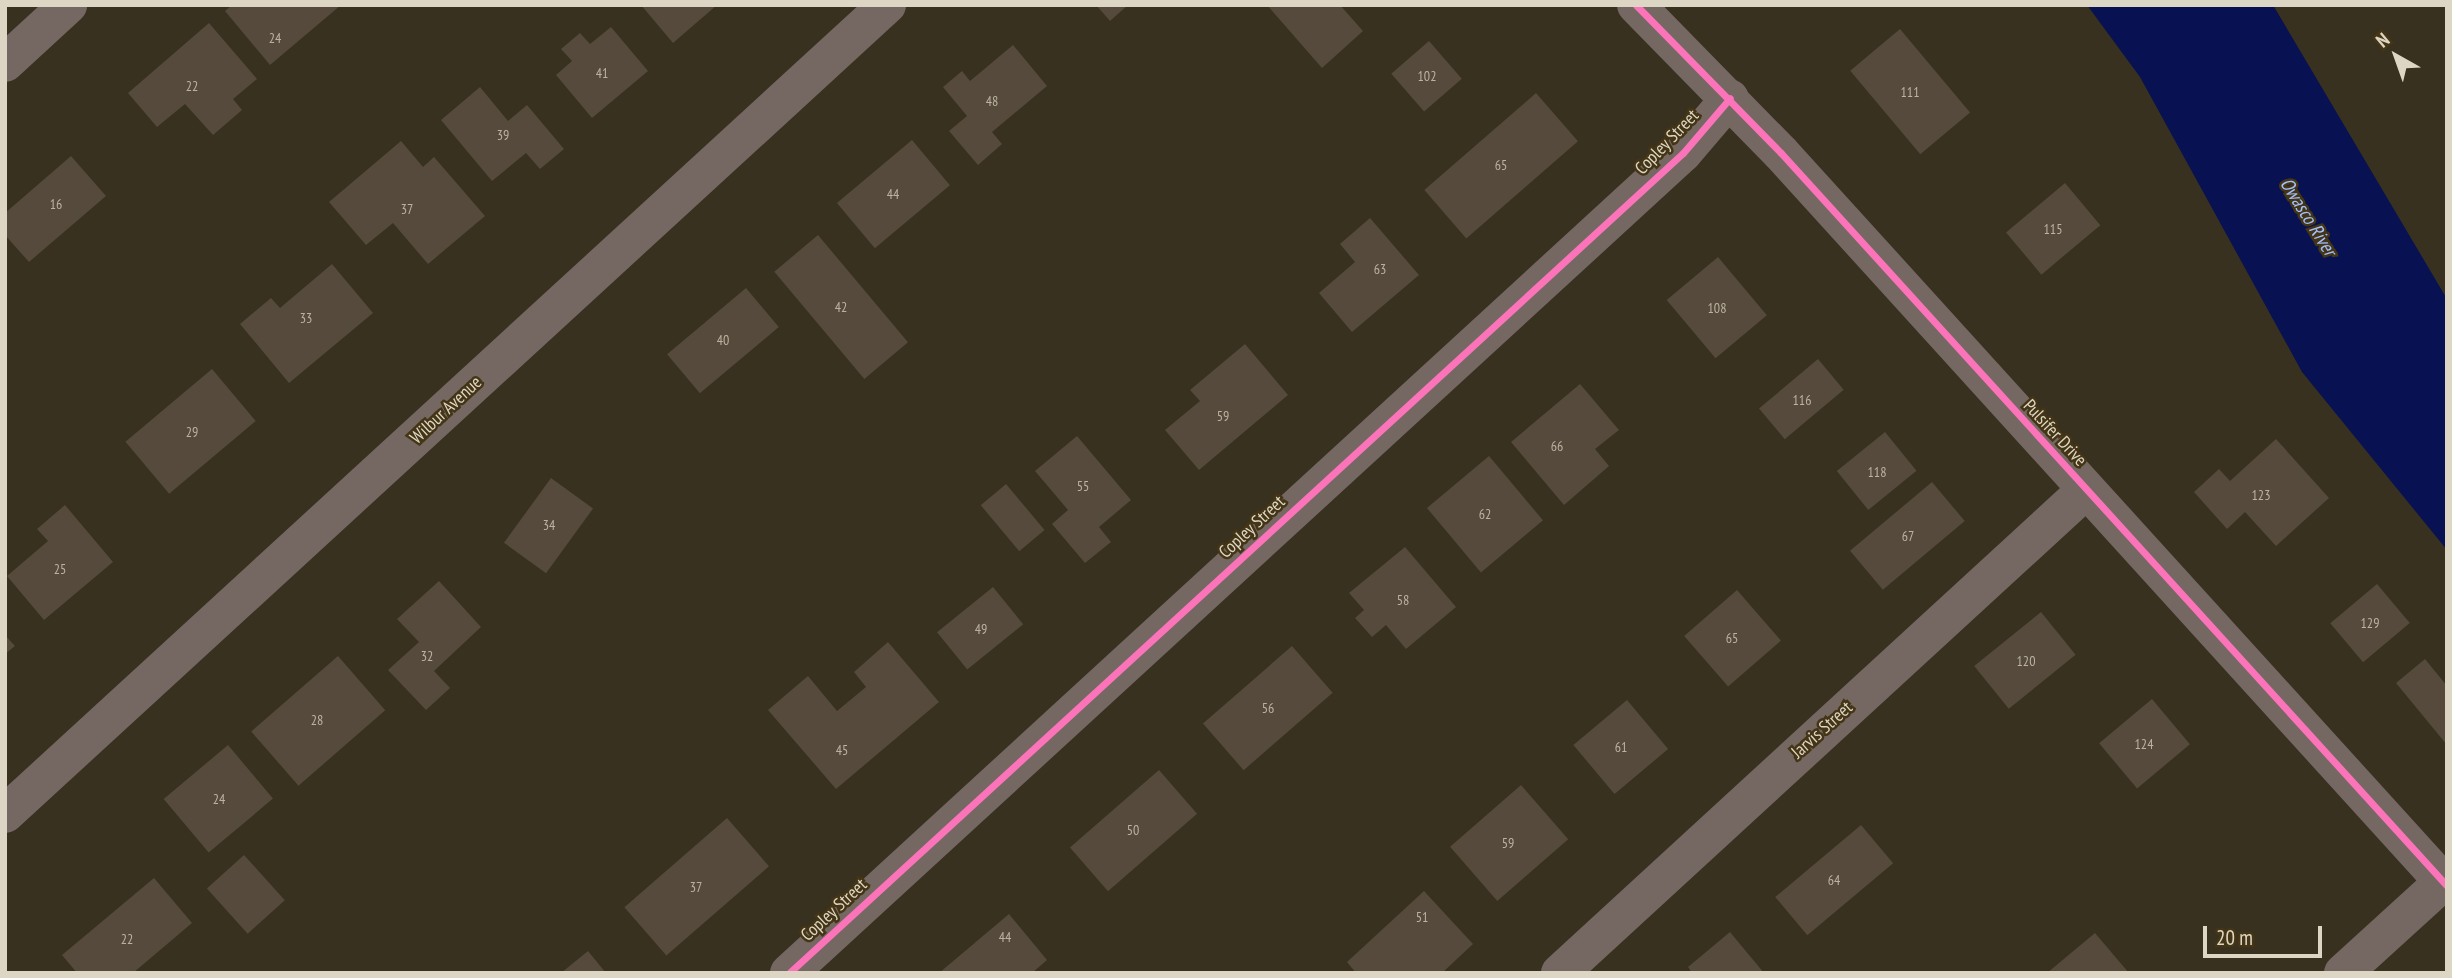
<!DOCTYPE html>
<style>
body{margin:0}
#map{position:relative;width:2452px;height:978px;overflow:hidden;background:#383120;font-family:"PT Sans Narrow",sans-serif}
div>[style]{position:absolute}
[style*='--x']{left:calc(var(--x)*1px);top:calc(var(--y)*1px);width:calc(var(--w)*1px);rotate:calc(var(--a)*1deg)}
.water>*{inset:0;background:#081151}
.building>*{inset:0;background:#554a3b;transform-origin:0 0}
.street>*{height:38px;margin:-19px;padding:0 19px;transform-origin:19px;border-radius:19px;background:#756862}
.cycleway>*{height:7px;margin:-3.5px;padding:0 3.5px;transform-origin:3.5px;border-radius:3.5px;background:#fb73b8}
span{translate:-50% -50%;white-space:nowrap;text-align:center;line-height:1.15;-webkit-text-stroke:5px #433515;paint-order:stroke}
.number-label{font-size:14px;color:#bcb3a2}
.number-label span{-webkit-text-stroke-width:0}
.street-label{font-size:18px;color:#ded6c4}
.water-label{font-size:19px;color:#a4c0ff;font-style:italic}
.frame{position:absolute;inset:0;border:7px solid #ded6c4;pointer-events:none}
.north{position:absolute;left:2361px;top:21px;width:70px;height:70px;-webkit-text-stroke:5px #433515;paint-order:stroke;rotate:320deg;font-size:19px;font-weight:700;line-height:28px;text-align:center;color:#ded6c4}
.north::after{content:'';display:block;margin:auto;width:24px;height:32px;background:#ded6c4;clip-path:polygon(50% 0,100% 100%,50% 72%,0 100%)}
.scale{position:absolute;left:2203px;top:926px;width:119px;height:32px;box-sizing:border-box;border:4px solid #ded6c4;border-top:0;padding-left:9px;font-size:21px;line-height:24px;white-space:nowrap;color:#ded6c4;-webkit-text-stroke:5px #433515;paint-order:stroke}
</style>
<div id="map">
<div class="water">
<i style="clip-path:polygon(2087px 5px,2273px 5px,2447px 299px,2447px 550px,2302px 372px,2140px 77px)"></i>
</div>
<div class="building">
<i style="clip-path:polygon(232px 5px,341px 5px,270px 65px,225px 11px)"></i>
<i style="clip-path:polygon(641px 5px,717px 5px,673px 43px)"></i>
<i style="clip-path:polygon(1096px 5px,1128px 5px,1110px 21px)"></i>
<i style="clip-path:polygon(1267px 5px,1340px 5px,1363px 31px,1322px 68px)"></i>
<i style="clip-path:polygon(209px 23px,257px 79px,233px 99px,242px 110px,213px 135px,185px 104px,157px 127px,128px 93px)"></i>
<i style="clip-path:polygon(611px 27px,648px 71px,592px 118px,556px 75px,572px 61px,561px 49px,580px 33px,590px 44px)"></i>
<i style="left:1900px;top:29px;width:109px;height:65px;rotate:50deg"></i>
<i style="left:1429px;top:41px;width:50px;height:50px;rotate:49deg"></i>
<i style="clip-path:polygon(1013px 45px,1047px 86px,992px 132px,1002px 144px,978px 165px,949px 131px,967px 116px,943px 87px,962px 71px,970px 81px)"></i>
<i style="clip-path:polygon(480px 87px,508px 121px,527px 105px,564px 149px,540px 169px,526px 153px,492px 181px,441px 120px)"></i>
<i style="left:1536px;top:93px;width:64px;height:148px;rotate:49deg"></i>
<i style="left:912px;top:140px;width:59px;height:98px;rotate:50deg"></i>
<i style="clip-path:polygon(401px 141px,423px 167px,434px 157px,485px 216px,428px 264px,393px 223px,366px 245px,329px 202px)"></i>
<i style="clip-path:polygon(71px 156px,106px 196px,29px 262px,5px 235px,5px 213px)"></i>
<i style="left:2065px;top:183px;width:55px;height:77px;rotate:50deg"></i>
<i style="clip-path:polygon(1370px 218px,1419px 275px,1352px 332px,1319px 293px,1355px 262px,1340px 244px)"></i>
<i style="left:818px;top:235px;width:140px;height:57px;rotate:50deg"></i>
<i style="left:1718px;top:257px;width:76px;height:67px;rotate:50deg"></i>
<i style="clip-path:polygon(332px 264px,373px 313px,289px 383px,240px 324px,271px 298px,280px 308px)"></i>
<i style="left:746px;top:288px;width:51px;height:103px;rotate:50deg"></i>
<i style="clip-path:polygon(1245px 344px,1288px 395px,1199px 470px,1165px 430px,1200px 401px,1190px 390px)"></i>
<i style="left:1818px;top:359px;width:40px;height:77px;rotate:50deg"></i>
<i style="left:212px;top:369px;width:68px;height:113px;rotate:50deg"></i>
<i style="clip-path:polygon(1580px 384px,1619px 430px,1595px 449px,1609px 466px,1564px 505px,1511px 442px)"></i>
<i style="left:1885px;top:432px;width:50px;height:62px;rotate:51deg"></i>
<i style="clip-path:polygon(1077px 436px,1131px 500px,1099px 527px,1111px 542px,1085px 563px,1052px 524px,1068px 510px,1035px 471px)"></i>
<i style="clip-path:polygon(2276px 439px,2329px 498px,2276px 546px,2245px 512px,2227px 529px,2194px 492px,2219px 469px,2230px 481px)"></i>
<i style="left:1489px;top:456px;width:84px;height:81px;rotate:50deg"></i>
<i style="left:551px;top:478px;width:52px;height:80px;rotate:36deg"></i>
<i style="left:1932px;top:482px;width:51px;height:107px;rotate:50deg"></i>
<i style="left:1006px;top:484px;width:60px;height:33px;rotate:50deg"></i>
<i style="clip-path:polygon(65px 505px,113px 562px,44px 620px,7px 576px,48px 541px,37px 529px)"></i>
<i style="clip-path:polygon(1405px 547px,1456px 607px,1406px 649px,1386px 625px,1372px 637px,1355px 618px,1364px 610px,1349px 593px)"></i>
<i style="clip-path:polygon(439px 581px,481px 627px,434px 671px,450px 688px,426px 710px,388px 670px,419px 642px,397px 619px)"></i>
<i style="left:2377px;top:584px;width:51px;height:61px;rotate:50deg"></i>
<i style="left:993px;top:587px;width:48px;height:72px;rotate:51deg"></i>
<i style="left:1737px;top:590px;width:67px;height:70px;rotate:49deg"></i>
<i style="left:2041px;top:612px;width:55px;height:86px;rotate:51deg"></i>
<i style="clip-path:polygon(5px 635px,15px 646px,5px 654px)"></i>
<i style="clip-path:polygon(888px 642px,939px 702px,836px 789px,768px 710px,808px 676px,837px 711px,866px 687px,854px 672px)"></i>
<i style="left:1292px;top:646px;width:62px;height:118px;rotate:49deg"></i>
<i style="left:338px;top:656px;width:72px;height:115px;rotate:49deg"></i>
<i style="clip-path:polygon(2425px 659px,2447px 686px,2447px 745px,2396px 683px)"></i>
<i style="left:2152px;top:699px;width:59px;height:69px;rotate:50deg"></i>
<i style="left:1627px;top:700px;width:64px;height:70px;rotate:50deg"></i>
<i style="left:228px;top:745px;width:70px;height:84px;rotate:50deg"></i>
<i style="left:1159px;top:770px;width:58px;height:118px;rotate:49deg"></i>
<i style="left:1521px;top:785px;width:72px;height:94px;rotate:49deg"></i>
<i style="left:727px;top:818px;width:64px;height:136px;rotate:49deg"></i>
<i style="left:1861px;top:825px;width:50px;height:112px;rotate:50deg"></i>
<i style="left:244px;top:855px;width:61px;height:50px;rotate:48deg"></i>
<i style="clip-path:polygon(154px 878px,192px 923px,133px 973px,77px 973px,62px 955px)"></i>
<i style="clip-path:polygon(1424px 891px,1473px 944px,1442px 973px,1356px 973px,1347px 962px)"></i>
<i style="clip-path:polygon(1009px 914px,1047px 960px,1032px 973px,939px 973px)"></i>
<i style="clip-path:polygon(1730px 932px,1764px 973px,1692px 973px,1688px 967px)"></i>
<i style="clip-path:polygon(2095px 933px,2129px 973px,2047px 973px)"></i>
<i style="clip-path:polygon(588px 951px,606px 973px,561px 973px)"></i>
</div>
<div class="street">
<i style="--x:1636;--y:5;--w:207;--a:45.6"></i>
<i style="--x:1781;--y:153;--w:990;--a:47.74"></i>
<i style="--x:5;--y:63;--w:86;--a:-42.6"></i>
<i style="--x:5;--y:814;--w:1197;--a:-42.53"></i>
<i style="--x:789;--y:973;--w:1213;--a:-42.53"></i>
<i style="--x:1683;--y:153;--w:72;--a:-49.5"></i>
<i style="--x:1560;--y:973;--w:714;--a:-42.56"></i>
<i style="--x:2343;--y:973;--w:135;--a:-42.3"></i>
</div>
<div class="cycleway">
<i style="--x:1636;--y:5;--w:207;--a:45.6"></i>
<i style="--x:1781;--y:153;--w:990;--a:47.74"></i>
<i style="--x:789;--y:973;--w:1213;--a:-42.53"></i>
<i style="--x:1683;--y:153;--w:72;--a:-49.5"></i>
</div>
<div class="number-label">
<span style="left:275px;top:38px">24</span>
<span style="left:602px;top:73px">41</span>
<span style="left:1427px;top:76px">102</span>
<span style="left:192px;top:86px">22</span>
<span style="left:1910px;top:92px">111</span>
<span style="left:992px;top:101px">48</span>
<span style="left:503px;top:135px">39</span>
<span style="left:1501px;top:165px">65</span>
<span style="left:893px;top:194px">44</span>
<span style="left:56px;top:204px">16</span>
<span style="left:407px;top:209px">37</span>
<span style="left:2053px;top:229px">115</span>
<span style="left:1380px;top:269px">63</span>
<span style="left:841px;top:307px">42</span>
<span style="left:1717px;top:308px">108</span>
<span style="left:306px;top:318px">33</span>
<span style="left:723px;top:340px">40</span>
<span style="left:1802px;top:400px">116</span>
<span style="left:1223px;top:416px">59</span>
<span style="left:192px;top:432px">29</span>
<span style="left:1557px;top:446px">66</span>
<span style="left:1877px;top:472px">118</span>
<span style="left:1083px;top:486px">55</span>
<span style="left:2261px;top:495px">123</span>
<span style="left:1485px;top:514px">62</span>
<span style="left:549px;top:525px">34</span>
<span style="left:1908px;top:536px">67</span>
<span style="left:60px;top:569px">25</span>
<span style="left:1403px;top:600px">58</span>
<span style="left:2370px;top:623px">129</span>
<span style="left:981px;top:629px">49</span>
<span style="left:1732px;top:638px">65</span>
<span style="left:427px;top:656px">32</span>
<span style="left:2026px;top:661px">120</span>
<span style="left:1268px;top:708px">56</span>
<span style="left:317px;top:720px">28</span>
<span style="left:2144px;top:744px">124</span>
<span style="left:1621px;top:747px">61</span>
<span style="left:842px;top:750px">45</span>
<span style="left:219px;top:799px">24</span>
<span style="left:1133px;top:830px">50</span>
<span style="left:1508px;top:843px">59</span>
<span style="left:1834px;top:880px">64</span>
<span style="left:696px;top:887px">37</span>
<span style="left:1422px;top:917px">51</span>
<span style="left:1005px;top:937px">44</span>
<span style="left:127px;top:939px">22</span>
</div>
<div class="street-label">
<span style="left:1667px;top:142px;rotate:-46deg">Copley Street</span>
<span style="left:446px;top:410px;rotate:-43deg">Wilbur Avenue</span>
<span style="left:2055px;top:433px;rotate:47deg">Pulsifer Drive</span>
<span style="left:1252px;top:527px;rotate:-43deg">Copley Street</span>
<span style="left:1822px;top:730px;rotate:-42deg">Jarvis Street</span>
<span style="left:834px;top:910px;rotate:-43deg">Copley Street</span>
</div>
<div class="water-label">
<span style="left:2308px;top:217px;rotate:58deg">Owasco River</span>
</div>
<div class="frame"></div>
<div class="north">N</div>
<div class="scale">20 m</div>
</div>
